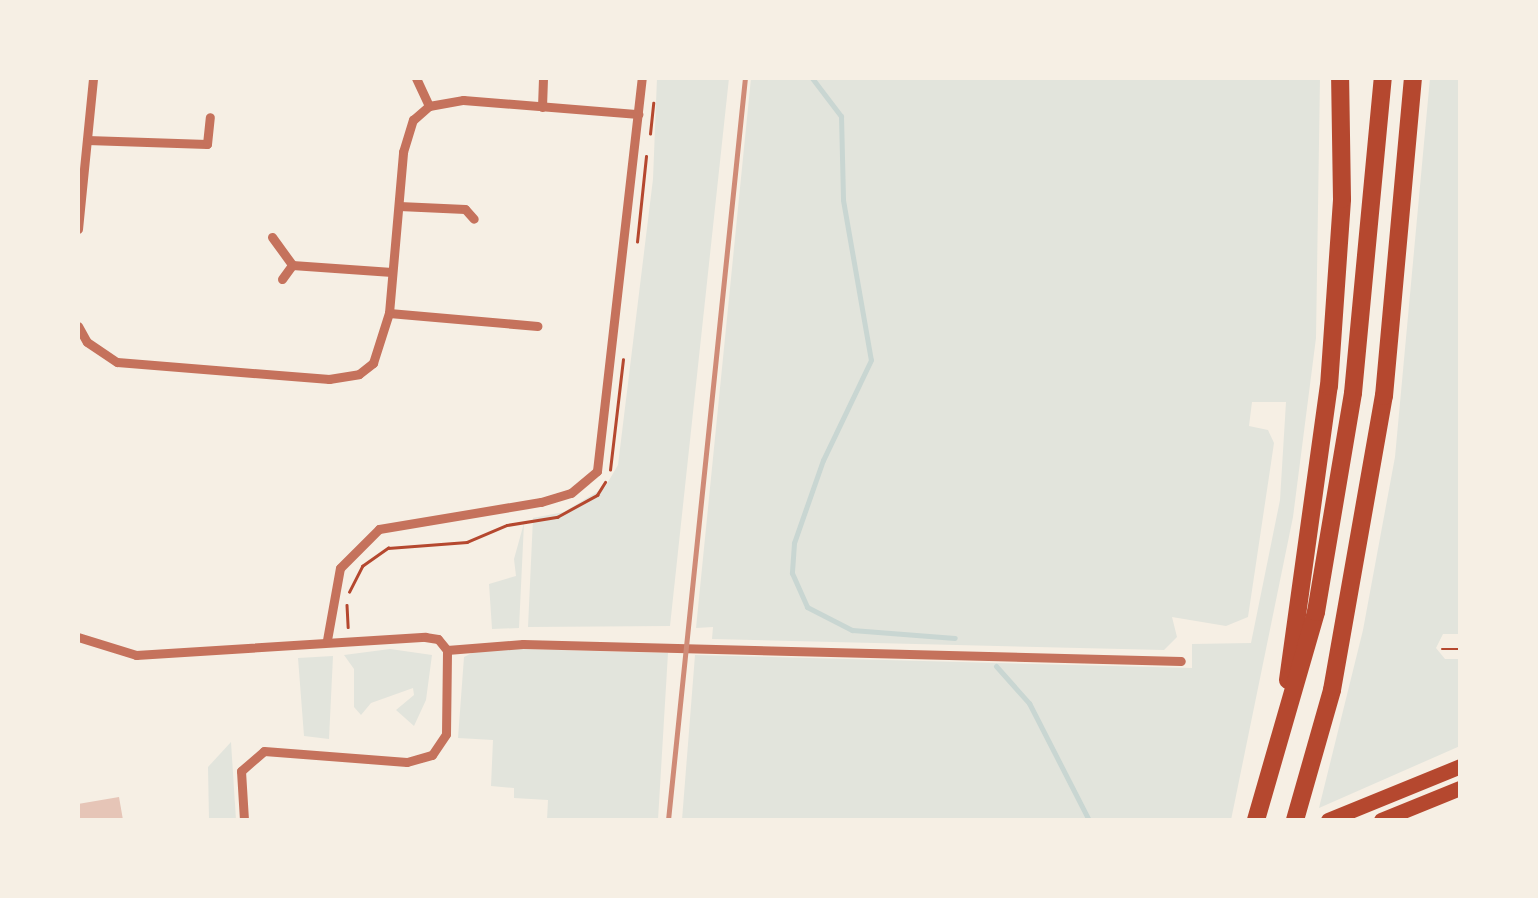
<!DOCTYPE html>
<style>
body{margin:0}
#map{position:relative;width:1538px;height:898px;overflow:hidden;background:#f6efe4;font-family:Barlow,sans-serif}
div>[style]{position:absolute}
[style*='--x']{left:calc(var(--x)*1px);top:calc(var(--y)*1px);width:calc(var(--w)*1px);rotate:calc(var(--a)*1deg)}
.green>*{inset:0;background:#e2e4dc}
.stream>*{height:5px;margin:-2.5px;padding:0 2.5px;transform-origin:2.5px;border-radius:2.5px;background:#c9d6d2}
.building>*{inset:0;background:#e6c5b7}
.path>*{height:2.5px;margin:-1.25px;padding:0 1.25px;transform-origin:1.25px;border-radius:1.25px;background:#b5482f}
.minor>*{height:9px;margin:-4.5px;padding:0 4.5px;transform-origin:4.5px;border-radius:4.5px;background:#c5725c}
.primary>*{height:15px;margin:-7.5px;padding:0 7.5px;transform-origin:7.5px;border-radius:7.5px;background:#b5482f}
.motorway>*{height:18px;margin:-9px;padding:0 9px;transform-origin:9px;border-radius:9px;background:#b5482f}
.rail>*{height:5px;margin:-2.5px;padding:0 2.5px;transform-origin:2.5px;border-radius:2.5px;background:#cf8b77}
span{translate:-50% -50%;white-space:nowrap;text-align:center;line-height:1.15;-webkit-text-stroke:10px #f6efe4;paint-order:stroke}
.frame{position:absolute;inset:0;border:80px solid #f6efe4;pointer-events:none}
</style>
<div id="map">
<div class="green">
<i style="clip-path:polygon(657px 78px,729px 78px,670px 626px,528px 627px,533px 518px,564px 512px,605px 487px,618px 465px,653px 179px)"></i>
<i style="clip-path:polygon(751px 78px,1320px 78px,1316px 338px,1293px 517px,1231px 820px,682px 820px,695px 655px,1192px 668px,1192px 644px,1251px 643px,1280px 500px,1286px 402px,1252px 402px,1249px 426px,1268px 430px,1274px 443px,1248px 617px,1226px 626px,1172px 617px,1177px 637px,1164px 650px,712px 639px,713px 627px,696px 628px)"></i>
<i style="clip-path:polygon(1430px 78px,1460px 78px,1460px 634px,1443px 634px,1436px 648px,1445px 659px,1460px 659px,1460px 746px,1319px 808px,1363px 630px,1395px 457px)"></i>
<i style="clip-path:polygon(524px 523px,519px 628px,492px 629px,489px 584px,516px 576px,514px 559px)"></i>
<i style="clip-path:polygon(482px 648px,668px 653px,658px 820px,547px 820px,548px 800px,514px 798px,514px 788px,491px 786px,493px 740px,458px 738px,464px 657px)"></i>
<i style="clip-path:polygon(390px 649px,432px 655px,426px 700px,414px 726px,396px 710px,414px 695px,413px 688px,371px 703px,361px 715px,354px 707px,354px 669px,344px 655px)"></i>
<i style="clip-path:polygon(333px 656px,329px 739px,304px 736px,298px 658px)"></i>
<i style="clip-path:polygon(231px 742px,236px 820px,209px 820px,208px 767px)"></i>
</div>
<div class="stream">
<i style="--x:812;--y:78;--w:48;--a:52.7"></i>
<i style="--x:841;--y:116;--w:84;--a:88.6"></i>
<i style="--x:843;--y:200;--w:162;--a:80.1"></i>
<i style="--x:871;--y:360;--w:111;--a:115.6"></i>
<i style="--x:823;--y:460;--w:88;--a:109.3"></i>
<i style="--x:794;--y:543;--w:30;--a:94"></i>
<i style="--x:792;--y:573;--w:37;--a:66"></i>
<i style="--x:807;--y:607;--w:51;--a:27.1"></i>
<i style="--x:852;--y:630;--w:103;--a:4.4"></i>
<i style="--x:996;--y:666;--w:50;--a:48.3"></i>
<i style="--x:1029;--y:703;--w:131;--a:62.9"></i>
</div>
<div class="building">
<i style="clip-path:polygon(119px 797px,123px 820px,79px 820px,78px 804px)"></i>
</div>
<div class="path">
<i style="--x:650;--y:134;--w:31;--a:-84"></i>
<i style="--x:637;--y:242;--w:86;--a:-84"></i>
<i style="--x:610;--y:470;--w:111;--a:-83.3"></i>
<i style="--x:349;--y:592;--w:29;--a:-63"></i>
<i style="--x:362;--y:566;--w:32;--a:-35"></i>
<i style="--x:388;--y:548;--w:79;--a:-4.3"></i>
<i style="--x:467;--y:542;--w:43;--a:-23"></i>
<i style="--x:507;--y:525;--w:51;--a:-9.1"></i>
<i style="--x:557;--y:517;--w:46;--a:-28.8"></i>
<i style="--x:597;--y:495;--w:15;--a:-58"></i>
<i style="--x:347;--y:605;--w:22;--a:87"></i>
<i style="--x:1442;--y:649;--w:18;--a:0"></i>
</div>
<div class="minor">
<i style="--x:416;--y:78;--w:31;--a:65"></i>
<i style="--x:542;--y:107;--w:29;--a:-88"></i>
<i style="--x:87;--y:140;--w:120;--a:1.9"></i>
<i style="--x:207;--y:144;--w:27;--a:-84"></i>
<i style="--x:399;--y:206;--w:66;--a:2.6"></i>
<i style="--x:465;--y:209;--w:13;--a:48"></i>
<i style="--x:78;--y:229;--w:152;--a:-84.3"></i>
<i style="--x:272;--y:237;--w:34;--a:54"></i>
<i style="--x:282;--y:279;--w:17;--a:-54"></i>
<i style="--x:292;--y:265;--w:100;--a:4"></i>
<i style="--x:389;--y:313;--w:149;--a:5"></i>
<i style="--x:78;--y:326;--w:18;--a:61"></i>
<i style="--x:87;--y:342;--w:36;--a:34"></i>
<i style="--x:117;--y:362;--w:213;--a:4.6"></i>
<i style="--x:329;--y:379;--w:30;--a:-9"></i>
<i style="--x:359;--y:374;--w:18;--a:-38"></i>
<i style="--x:373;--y:363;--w:52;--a:-72.3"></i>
<i style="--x:389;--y:313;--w:162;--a:-85"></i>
<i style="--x:403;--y:152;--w:34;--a:-73"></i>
<i style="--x:413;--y:120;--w:21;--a:-41"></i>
<i style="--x:429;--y:106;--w:35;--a:-10"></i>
<i style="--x:463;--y:100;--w:176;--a:4.6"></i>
<i style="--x:78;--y:637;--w:61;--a:17.2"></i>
<i style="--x:136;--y:655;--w:290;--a:-3.6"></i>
<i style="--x:425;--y:637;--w:13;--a:9"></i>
<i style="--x:438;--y:639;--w:14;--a:51"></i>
<i style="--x:447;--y:650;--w:76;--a:-4.5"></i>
<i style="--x:523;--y:644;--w:658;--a:1.48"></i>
<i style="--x:327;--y:640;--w:73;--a:-79.8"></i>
<i style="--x:340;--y:568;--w:55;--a:-45"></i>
<i style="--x:379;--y:529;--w:164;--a:-9.5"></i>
<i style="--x:541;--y:502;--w:31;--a:-17"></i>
<i style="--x:571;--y:493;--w:34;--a:-40"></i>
<i style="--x:597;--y:471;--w:396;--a:-83.5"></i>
<i style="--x:244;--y:820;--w:49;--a:-93.5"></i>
<i style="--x:241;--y:771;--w:30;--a:-41"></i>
<i style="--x:264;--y:751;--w:143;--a:4.4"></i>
<i style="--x:407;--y:762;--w:26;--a:-16"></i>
<i style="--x:432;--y:755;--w:25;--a:-56"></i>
<i style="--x:446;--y:734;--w:84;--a:-89.3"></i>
</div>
<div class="primary">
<i style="--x:1328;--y:820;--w:143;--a:-22.2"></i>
<i style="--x:1381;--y:820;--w:85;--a:-22.1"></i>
</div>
<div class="motorway">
<i style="--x:1288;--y:680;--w:297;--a:-82.1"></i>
<i style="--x:1329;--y:386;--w:187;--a:-86"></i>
<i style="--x:1342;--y:199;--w:121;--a:-90.9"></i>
<i style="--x:1256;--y:820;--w:216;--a:-73.9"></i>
<i style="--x:1316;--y:612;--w:222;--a:-80.4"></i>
<i style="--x:1353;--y:393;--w:316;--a:-84.6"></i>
<i style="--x:1295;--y:820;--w:135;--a:-74.1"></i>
<i style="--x:1332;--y:690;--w:299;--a:-80"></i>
<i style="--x:1384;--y:396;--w:319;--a:-84.8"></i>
</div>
<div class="rail">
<i style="--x:668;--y:820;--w:746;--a:-84.08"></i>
</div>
<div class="frame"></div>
</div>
